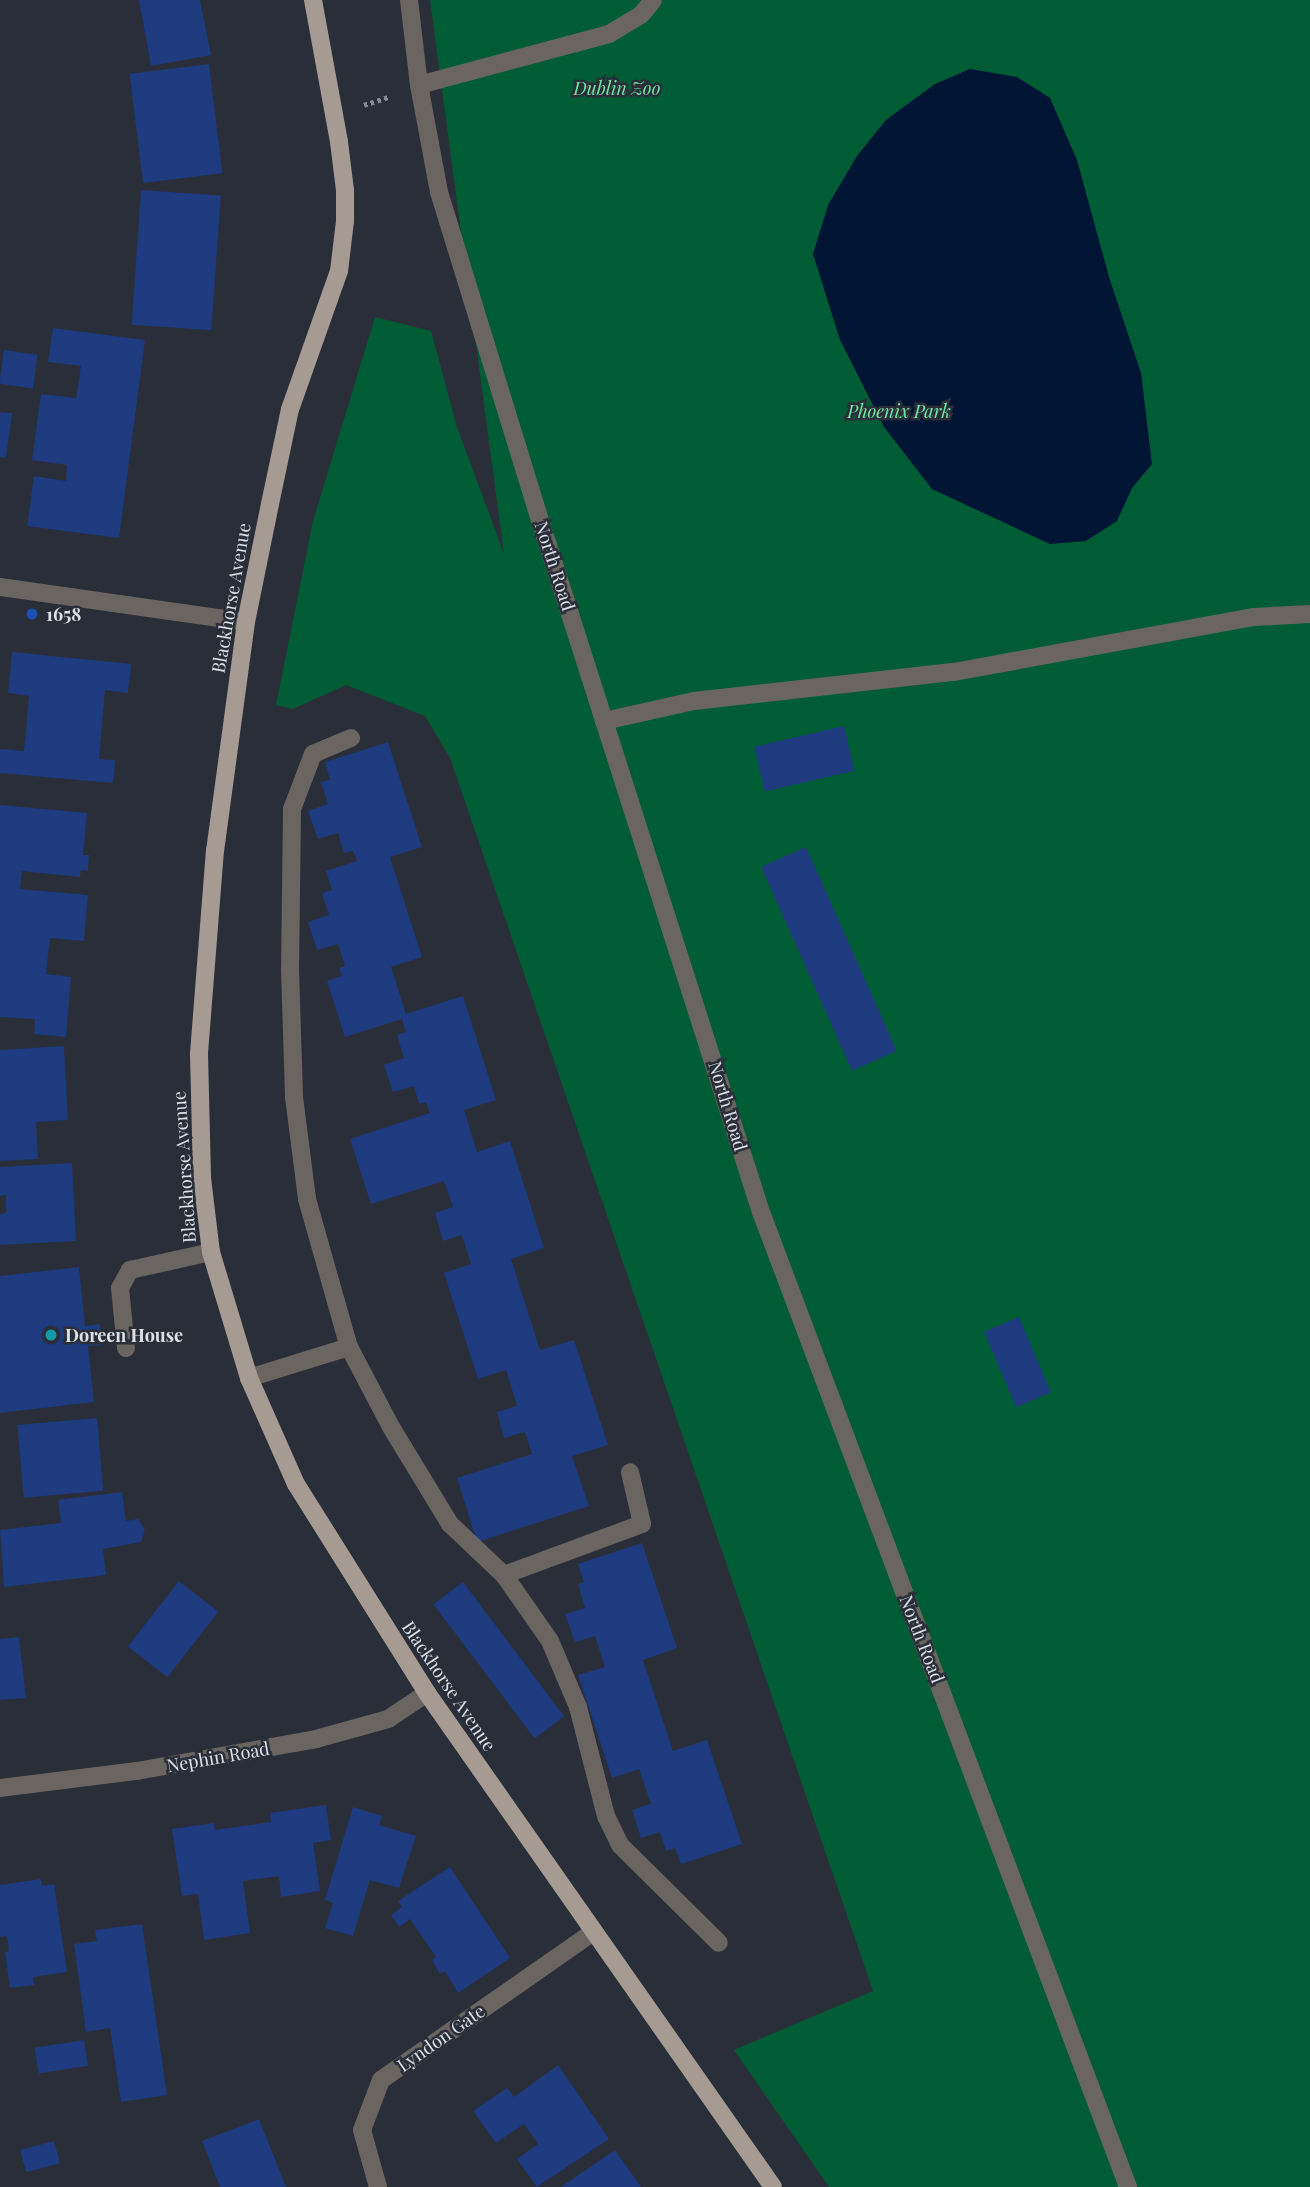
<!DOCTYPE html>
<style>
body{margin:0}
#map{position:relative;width:1310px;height:2187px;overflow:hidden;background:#292e39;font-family:"Playfair Display",serif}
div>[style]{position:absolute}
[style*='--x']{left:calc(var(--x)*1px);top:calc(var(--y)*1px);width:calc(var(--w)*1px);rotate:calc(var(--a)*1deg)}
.green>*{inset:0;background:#005c35}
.water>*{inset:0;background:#001433}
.building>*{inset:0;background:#1d3b7e;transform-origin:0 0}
.path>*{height:4.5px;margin-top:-2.25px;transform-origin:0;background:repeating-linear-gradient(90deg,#888d95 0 3.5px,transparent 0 7px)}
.minor>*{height:18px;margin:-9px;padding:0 9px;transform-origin:9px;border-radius:9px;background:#6a6560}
.major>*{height:18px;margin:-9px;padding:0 9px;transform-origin:9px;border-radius:9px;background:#a59b92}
.dots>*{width:19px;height:19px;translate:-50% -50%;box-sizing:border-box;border:4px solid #292e39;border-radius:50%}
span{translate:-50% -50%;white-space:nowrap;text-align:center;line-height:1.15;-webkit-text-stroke:5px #292e39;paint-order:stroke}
.park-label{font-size:18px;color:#6eeaa5;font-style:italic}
.street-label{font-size:18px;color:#dce0e7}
.poi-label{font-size:18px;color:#dce0e7;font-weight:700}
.left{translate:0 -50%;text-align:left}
</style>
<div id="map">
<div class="green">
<i style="clip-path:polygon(430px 0,1310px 0,1310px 2187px,829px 2187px,734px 2050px,873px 1991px,450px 758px,425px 716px,346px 685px,293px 709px,276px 705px,313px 521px,375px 317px,431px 331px,457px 427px,504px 554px)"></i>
</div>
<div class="water">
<i style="clip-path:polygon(970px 69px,1017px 77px,1050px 98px,1077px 160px,1109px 277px,1141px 373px,1152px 464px,1132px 488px,1117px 521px,1086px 541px,1050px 544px,932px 489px,884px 427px,840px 340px,813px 254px,828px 205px,857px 156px,886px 120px,935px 84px)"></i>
</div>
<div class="building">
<i style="clip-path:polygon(139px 0,200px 0,211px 55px,151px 66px)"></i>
<i style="left:209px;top:64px;width:110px;height:80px;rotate:83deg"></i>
<i style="left:141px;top:190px;width:80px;height:135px;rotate:4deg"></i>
<i style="clip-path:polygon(53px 328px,145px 340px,119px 538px,27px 526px,34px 476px,66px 481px,67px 465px,32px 460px,41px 394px,76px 398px,81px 366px,48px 362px)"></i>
<i style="left:4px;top:350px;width:34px;height:34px;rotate:8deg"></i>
<i style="clip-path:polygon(0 412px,12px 413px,6px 458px,0 457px)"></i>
<i style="clip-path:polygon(12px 652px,131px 664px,128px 693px,105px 690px,99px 759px,115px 760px,113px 783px,0 773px,0 749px,24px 751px,29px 696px,8px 693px)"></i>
<i style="left:844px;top:726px;width:46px;height:92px;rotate:77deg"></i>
<i style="clip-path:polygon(388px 742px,422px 847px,390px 857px,422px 957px,391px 967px,406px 1014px,463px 996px,496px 1100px,464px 1110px,477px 1152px,510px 1141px,544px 1248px,511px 1259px,540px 1350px,574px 1340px,608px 1445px,572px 1456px,589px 1506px,477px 1542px,457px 1478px,532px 1454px,525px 1432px,504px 1438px,497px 1412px,517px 1406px,506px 1370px,478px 1379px,444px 1273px,471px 1264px,462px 1235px,443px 1241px,435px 1213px,453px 1207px,444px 1181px,371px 1204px,350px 1139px,430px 1113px,426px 1102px,419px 1104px,414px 1086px,393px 1092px,384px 1065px,404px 1058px,397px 1035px,406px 1032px,402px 1019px,345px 1037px,327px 981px,342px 976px,339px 968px,345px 966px,338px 944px,317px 950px,308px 922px,329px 915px,322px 893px,332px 890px,326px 871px,357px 861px,353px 851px,344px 853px,338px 833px,318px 839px,308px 811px,328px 804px,321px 782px,330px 780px,325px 762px)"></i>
<i style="clip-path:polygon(0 805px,87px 813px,83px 855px,89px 855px,88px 871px,81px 870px,80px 877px,22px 871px,20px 889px,88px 895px,84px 941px,50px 938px,46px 974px,71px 977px,66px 1037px,34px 1034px,35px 1019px,0 1017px)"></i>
<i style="left:806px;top:847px;width:223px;height:49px;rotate:66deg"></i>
<i style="clip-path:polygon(64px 1046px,68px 1120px,36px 1122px,38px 1159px,0 1161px,0 1050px)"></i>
<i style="clip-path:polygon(72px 1163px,76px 1241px,0 1245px,0 1214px,6px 1213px,6px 1195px,0 1196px,0 1167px)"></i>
<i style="clip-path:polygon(79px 1267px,85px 1326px,100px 1324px,102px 1345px,88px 1346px,94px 1402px,0 1413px,0 1276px)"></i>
<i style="left:1019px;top:1317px;width:82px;height:38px;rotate:67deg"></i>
<i style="left:97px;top:1418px;width:73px;height:80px;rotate:85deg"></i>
<i style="clip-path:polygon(122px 1492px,126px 1521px,138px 1519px,145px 1530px,141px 1542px,103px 1549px,106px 1575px,4px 1587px,0 1530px,61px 1523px,58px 1500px)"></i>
<i style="clip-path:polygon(642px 1543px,677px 1648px,643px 1660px,673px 1751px,707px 1740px,742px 1844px,681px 1864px,675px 1848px,666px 1851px,660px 1832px,641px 1838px,632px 1810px,651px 1804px,639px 1769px,612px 1778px,578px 1675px,605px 1667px,595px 1636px,575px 1642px,565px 1614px,585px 1608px,578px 1584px,584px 1582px,578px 1564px)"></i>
<i style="left:179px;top:1581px;width:50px;height:83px;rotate:38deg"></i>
<i style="left:463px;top:1582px;width:168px;height:37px;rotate:53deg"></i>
<i style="clip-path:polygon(19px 1637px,26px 1698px,0 1700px,0 1639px)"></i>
<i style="clip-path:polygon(326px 1805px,331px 1840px,313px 1843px,320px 1891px,281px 1897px,279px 1876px,243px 1881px,250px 1933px,204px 1940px,198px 1894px,182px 1896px,172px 1829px,214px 1823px,215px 1830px,271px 1822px,270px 1813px)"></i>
<i style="clip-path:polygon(353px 1807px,382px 1816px,379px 1825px,416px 1836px,399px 1888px,370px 1880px,353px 1936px,325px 1928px,333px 1903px,325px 1900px)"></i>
<i style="clip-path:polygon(450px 1867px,510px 1958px,458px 1993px,445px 1971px,440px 1974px,432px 1960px,436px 1957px,410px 1919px,399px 1927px,391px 1915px,402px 1907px,398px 1901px)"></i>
<i style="clip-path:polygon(41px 1879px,42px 1886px,54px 1884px,67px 1972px,33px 1977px,34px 1985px,10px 1988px,5px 1952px,9px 1951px,7px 1936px,0 1937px,0 1885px)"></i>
<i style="clip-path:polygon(142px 1924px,167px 2095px,121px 2102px,110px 2028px,86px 2032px,74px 1944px,97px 1941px,95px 1930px)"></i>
<i style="left:84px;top:2040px;width:26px;height:50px;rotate:81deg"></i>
<i style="clip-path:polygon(558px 2065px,609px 2139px,537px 2187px,517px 2159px,538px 2144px,524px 2124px,496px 2143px,473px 2111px,507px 2088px,514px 2097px)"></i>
<i style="clip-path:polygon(259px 2119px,286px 2187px,220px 2187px,202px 2141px)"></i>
<i style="left:54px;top:2141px;width:23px;height:35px;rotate:75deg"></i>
<i style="clip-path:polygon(615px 2150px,641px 2187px,561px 2187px)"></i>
</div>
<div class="path">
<i style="--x:364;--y:105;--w:26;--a:-18"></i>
</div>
<div class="minor">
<i style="--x:409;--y:0;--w:86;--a:83.3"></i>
<i style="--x:419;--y:85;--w:109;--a:79.4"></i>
<i style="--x:439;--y:192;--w:366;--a:72.9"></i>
<i style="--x:547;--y:542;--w:703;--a:72.29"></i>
<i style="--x:761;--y:1212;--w:1042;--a:69.37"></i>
<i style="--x:419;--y:85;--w:197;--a:-15"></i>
<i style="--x:609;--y:34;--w:37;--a:-31"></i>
<i style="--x:641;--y:15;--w:19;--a:-51"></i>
<i style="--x:0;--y:587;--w:248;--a:8.1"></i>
<i style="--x:604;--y:721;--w:92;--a:-12.5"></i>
<i style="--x:694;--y:701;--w:262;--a:-6.4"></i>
<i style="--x:954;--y:672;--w:305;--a:-10.4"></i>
<i style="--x:1254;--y:617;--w:56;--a:-3.1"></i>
<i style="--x:351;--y:738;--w:41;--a:157.2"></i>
<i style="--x:313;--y:754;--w:59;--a:110.9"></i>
<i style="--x:292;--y:809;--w:160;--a:90.7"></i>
<i style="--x:290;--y:969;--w:128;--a:88.2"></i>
<i style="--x:294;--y:1097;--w:103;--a:82.7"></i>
<i style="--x:307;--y:1199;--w:154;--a:74.2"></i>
<i style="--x:349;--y:1347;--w:90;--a:62.3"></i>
<i style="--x:391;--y:1427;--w:114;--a:58.7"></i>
<i style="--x:450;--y:1524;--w:74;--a:43.4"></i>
<i style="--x:504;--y:1575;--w:147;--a:-20.3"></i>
<i style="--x:642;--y:1524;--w:53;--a:-103"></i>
<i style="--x:126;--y:1348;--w:60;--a:-95.7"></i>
<i style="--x:120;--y:1288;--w:21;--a:-61"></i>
<i style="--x:130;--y:1270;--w:83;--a:-12.5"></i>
<i style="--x:249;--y:1378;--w:105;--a:-17.2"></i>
<i style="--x:504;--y:1575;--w:80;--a:55.1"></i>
<i style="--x:550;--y:1641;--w:72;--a:67"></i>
<i style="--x:578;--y:1707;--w:113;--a:75.6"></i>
<i style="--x:606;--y:1816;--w:32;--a:64"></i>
<i style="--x:620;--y:1845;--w:139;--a:44.7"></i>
<i style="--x:0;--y:1788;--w:138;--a:-7.1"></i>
<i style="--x:137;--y:1771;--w:182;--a:-10.1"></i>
<i style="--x:316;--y:1739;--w:75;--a:-15.5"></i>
<i style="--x:388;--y:1719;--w:47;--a:-33.7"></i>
<i style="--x:378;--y:2187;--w:59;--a:-105.7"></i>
<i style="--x:362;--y:2130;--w:53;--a:-69.2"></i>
<i style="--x:381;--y:2080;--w:259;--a:-34.9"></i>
</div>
<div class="major">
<i style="--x:313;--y:0;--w:144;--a:79.6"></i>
<i style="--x:339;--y:142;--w:48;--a:82.9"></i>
<i style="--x:345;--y:190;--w:31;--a:90"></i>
<i style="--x:345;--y:221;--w:50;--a:96.8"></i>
<i style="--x:339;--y:271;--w:146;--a:109.5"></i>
<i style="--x:290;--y:409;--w:97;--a:101.9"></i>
<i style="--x:270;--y:504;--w:120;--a:101.5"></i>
<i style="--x:246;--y:622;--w:230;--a:97.7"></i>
<i style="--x:215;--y:850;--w:205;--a:94.5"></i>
<i style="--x:199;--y:1054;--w:124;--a:88.6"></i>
<i style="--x:202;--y:1178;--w:75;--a:83.1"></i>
<i style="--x:211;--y:1252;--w:132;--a:73.2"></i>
<i style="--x:249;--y:1378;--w:116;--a:66.1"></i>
<i style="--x:296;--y:1484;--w:247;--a:57.9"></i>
<i style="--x:427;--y:1693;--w:603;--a:54.99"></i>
</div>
<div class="dots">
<i style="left:32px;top:614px;background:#1a4fb4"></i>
<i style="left:51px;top:1335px;background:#0f9aa8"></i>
</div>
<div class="park-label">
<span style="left:617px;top:88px">Dublin Zoo</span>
<span style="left:899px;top:411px">Phoenix Park</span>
</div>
<div class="street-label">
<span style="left:555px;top:566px;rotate:72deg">North Road</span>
<span style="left:231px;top:598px;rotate:-80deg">Blackhorse Avenue</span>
<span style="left:728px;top:1106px;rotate:73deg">North Road</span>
<span style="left:184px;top:1167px;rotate:-94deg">Blackhorse Avenue</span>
<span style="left:922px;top:1639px;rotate:69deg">North Road</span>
<span style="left:449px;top:1686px;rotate:56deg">Blackhorse Avenue</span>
<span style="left:218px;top:1757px;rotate:-10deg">Nephin Road</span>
<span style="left:441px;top:2038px;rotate:-35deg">Lyndon Gate</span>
</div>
<div class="poi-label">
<span class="left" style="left:46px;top:614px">1658</span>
<span class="left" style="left:65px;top:1335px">Doreen House</span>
</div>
</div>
